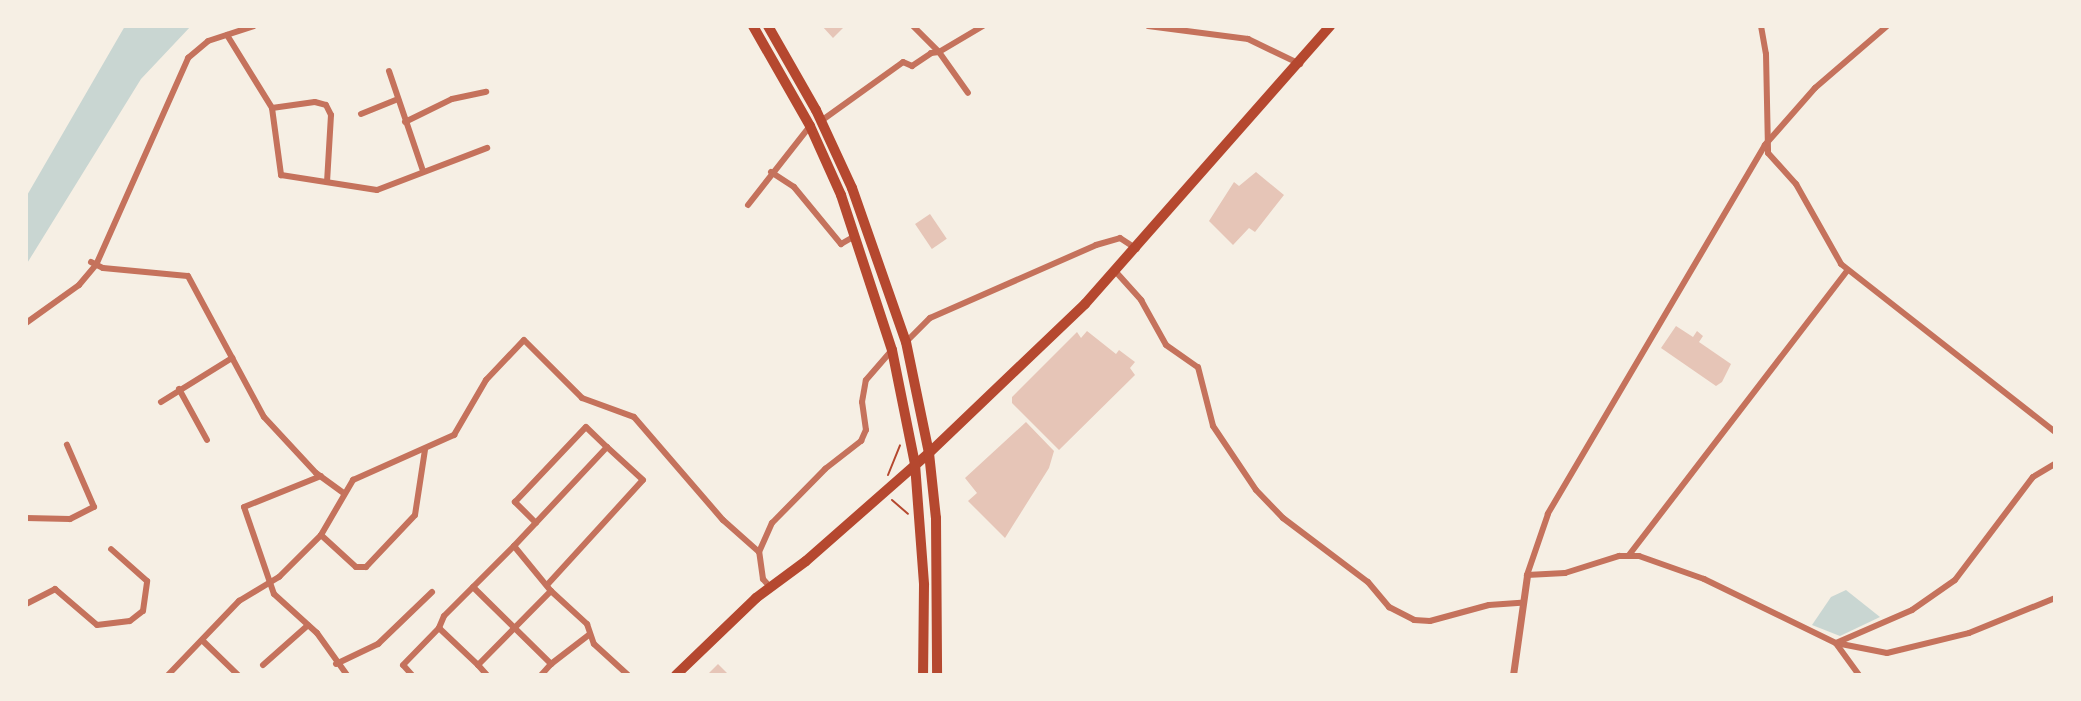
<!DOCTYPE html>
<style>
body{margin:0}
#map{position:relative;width:2081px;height:701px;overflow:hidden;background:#f6efe4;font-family:Arial,sans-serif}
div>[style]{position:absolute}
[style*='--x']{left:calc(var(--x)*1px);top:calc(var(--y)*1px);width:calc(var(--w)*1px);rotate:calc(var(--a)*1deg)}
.water>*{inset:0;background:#c9d6d2}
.building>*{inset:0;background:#e6c5b7;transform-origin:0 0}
.path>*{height:2px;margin:-1px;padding:0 1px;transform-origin:1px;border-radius:1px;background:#b5482f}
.minor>*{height:6px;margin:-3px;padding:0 3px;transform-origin:3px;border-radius:3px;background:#c5725c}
.tertiary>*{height:7px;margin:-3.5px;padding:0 3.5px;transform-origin:3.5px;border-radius:3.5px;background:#c5725c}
.primary>*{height:10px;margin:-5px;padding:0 5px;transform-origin:5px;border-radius:5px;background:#b5482f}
.trunk>*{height:10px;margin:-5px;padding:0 5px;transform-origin:5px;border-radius:5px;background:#b5482f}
span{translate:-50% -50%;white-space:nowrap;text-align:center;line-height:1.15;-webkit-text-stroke:5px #f6efe4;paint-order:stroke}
.frame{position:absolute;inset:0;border:28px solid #f6efe4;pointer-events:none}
</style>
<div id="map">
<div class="water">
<i style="clip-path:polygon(125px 26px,191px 26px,141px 79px,26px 265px,26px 197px)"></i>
<i style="clip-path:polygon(1846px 590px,1880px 617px,1840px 636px,1812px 625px,1831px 597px)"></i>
</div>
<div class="building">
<i style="clip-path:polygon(822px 26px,845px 26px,833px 38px)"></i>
<i style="clip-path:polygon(1256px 172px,1284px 195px,1255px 232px,1249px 228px,1233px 245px,1209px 221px,1234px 182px,1239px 186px)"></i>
<i style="left:930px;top:214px;width:30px;height:18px;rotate:56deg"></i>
<i style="clip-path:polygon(1676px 326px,1693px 337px,1697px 331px,1703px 336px,1699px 342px,1731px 364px,1722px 382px,1716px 386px,1661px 348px)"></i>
<i style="clip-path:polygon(1087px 331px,1116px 354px,1119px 350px,1135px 362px,1130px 368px,1135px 375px,1059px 450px,1012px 403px,1012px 397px,1077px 332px,1081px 338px)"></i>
<i style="clip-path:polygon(1026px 422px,1054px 451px,1049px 468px,1005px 538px,968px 501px,977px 493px,965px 478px)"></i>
<i style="clip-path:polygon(718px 664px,729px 675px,707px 675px)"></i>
</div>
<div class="path">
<i style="--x:888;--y:475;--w:32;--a:-68"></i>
<i style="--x:892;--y:500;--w:21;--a:41"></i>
</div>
<div class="minor">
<i style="--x:913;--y:26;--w:37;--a:45"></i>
<i style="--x:939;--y:52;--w:51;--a:-30.6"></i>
<i style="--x:1148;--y:26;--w:101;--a:7.4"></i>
<i style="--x:1248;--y:39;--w:58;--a:25.7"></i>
<i style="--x:1761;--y:26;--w:28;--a:80"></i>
<i style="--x:1766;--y:54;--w:99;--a:88.8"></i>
<i style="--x:1768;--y:153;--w:42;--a:47.9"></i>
<i style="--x:1796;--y:184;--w:92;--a:60.6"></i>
<i style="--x:1841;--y:264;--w:272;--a:38.1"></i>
<i style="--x:1887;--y:26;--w:95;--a:139.3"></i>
<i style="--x:1815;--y:88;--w:76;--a:131.3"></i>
<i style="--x:1765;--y:145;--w:428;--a:120.5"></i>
<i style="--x:1548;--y:514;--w:65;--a:109"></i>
<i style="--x:1527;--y:575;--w:38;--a:-3"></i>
<i style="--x:1565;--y:573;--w:57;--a:-17.5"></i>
<i style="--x:1619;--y:556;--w:20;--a:0"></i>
<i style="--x:1639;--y:556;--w:69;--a:19.5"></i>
<i style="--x:1704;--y:579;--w:147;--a:25.9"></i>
<i style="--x:1836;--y:643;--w:52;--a:11.1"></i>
<i style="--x:1887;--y:653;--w:84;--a:-13.7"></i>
<i style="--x:1969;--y:633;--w:93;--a:-22.1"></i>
<i style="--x:227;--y:35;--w:86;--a:58.3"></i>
<i style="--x:272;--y:108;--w:68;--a:82.3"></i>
<i style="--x:281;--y:175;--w:97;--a:8.9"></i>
<i style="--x:377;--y:190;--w:118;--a:-20.9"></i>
<i style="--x:389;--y:71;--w:106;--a:71.2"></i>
<i style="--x:272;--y:108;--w:43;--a:-7.9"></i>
<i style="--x:315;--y:102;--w:11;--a:15"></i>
<i style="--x:326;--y:105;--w:11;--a:63"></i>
<i style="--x:331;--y:115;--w:67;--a:93.4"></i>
<i style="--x:361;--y:114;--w:40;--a:-22"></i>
<i style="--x:821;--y:121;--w:101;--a:-35.7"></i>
<i style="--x:903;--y:62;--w:10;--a:24"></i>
<i style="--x:912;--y:66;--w:23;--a:-34"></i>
<i style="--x:931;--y:53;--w:8;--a:-7"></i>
<i style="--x:939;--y:52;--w:50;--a:54.7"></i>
<i style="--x:405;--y:122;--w:52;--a:-26.1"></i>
<i style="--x:452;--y:99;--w:35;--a:-12"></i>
<i style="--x:771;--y:172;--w:27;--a:33"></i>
<i style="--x:794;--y:187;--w:74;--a:50.5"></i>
<i style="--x:841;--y:244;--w:16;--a:-30"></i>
<i style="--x:748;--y:205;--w:100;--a:-51.9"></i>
<i style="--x:91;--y:262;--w:13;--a:27"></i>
<i style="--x:103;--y:268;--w:85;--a:5.4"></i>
<i style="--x:188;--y:276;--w:160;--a:61.7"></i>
<i style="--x:264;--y:417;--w:76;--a:47.1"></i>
<i style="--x:316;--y:473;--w:34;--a:36"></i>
<i style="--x:1116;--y:272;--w:38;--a:48"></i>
<i style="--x:1141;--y:300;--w:51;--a:60.9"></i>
<i style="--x:1166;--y:345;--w:39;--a:35"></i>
<i style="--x:1198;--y:367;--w:61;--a:75.7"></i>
<i style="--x:1213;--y:426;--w:77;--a:56.1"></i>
<i style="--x:1256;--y:490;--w:39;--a:46"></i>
<i style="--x:1283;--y:518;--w:106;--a:37"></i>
<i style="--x:1368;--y:582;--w:33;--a:50"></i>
<i style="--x:1389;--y:607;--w:28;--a:27"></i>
<i style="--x:1414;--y:620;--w:16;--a:4"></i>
<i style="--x:1430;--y:621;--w:61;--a:-15.2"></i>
<i style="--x:1489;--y:605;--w:32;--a:-4"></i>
<i style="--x:26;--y:323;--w:65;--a:-35.6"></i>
<i style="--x:79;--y:285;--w:26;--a:-50"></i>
<i style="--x:96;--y:265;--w:227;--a:-66"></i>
<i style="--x:188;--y:58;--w:26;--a:-40"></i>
<i style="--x:208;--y:41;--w:48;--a:-18.1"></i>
<i style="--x:906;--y:342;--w:34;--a:-45"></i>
<i style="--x:930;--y:318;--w:181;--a:-23.7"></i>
<i style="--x:1096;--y:245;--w:25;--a:-16"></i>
<i style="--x:1120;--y:238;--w:20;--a:33"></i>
<i style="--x:179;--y:389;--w:58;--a:61.2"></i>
<i style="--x:161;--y:402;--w:84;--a:-31.8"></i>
<i style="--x:321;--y:476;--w:83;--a:158.1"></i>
<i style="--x:244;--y:507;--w:92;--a:71"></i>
<i style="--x:274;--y:594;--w:58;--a:42.2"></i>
<i style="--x:317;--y:633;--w:52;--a:54.5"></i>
<i style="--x:26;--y:518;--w:44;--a:1.3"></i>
<i style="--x:70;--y:519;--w:27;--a:-27"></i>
<i style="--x:94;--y:507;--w:68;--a:-113.5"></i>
<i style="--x:536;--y:523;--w:30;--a:-135"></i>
<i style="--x:515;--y:502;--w:103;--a:-46.6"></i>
<i style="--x:586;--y:427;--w:29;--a:44"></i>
<i style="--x:321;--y:535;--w:47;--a:42.4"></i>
<i style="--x:356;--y:567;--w:10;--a:0"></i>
<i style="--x:366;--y:567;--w:71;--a:-46.7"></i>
<i style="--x:415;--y:515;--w:66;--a:-81.3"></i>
<i style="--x:514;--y:546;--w:99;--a:135"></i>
<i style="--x:444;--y:616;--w:13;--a:113"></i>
<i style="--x:439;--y:628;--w:54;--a:43.5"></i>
<i style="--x:478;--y:665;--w:104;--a:-45.4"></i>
<i style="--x:1629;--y:555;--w:358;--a:-52.5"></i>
<i style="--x:547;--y:585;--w:142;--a:-47.6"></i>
<i style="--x:643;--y:480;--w:49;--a:-137.5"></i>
<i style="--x:607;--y:447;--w:136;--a:133.2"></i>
<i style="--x:514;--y:546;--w:58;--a:50.6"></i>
<i style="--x:551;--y:591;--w:49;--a:42.5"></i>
<i style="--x:587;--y:624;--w:21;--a:71"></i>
<i style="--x:594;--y:644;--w:46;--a:42.4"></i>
<i style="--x:473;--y:587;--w:110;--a:44.6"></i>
<i style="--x:551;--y:664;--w:15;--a:132"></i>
<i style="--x:771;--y:588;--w:12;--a:-132"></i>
<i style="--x:763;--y:579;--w:27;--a:-98"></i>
<i style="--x:759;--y:552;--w:32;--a:-66"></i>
<i style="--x:772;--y:523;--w:76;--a:-45.5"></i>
<i style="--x:825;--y:469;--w:46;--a:-37.9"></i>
<i style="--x:861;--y:441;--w:12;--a:-66"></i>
<i style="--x:866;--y:430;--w:28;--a:-98"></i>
<i style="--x:862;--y:402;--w:22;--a:-80"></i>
<i style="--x:866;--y:380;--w:40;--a:-49"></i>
<i style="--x:26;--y:604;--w:33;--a:-27"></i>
<i style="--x:55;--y:589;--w:55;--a:40.6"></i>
<i style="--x:97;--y:625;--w:33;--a:-7"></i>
<i style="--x:130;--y:621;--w:16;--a:-38"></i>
<i style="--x:143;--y:611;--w:30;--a:-82"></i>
<i style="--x:147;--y:581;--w:48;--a:-138.4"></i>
<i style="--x:203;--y:641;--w:49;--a:44.2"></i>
<i style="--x:336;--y:664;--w:47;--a:-25.5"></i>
<i style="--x:378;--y:644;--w:75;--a:-43.9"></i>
<i style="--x:551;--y:664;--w:49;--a:-37.6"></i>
<i style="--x:263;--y:665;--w:60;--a:-41.6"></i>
<i style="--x:478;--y:665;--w:13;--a:48"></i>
<i style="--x:168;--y:675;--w:103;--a:-46.2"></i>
<i style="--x:239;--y:601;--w:47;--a:-31"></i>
<i style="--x:279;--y:577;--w:59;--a:-45"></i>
<i style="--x:321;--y:535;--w:64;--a:-59.8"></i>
<i style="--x:353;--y:480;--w:111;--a:-24"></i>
<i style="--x:454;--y:435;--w:64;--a:-59.8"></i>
<i style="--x:486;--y:380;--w:55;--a:-46.5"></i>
<i style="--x:524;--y:340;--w:82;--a:45"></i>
<i style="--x:582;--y:398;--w:55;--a:20.1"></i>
<i style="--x:634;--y:417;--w:136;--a:49.2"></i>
<i style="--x:723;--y:520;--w:48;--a:41.6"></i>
<i style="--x:412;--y:675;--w:13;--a:-132"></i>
<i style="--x:403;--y:665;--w:52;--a:-45.8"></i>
<i style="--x:1859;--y:675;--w:39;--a:-126"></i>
<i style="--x:1836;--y:643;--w:83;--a:-23.5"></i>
<i style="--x:1912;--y:610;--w:52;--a:-34.9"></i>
<i style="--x:1955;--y:580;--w:129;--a:-52.9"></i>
<i style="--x:2033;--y:477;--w:26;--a:-31"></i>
</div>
<div class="tertiary">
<i style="--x:1513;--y:675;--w:101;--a:-82"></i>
</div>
<div class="primary">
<i style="--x:676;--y:675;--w:111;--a:-43.9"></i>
<i style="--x:756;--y:598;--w:62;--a:-36.5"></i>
<i style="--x:806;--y:561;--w:164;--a:-41.3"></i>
<i style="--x:929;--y:453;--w:216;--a:-43.7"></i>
<i style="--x:1085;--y:304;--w:371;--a:-48.6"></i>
</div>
<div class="trunk">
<i style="--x:753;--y:26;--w:115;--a:60.3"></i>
<i style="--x:810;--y:126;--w:76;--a:65.8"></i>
<i style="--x:841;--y:195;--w:163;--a:71.8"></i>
<i style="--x:892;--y:350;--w:116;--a:78.6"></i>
<i style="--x:915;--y:464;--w:121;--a:85.7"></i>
<i style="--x:924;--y:585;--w:90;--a:90.6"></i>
<i style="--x:768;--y:26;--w:97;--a:60.3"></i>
<i style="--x:816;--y:110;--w:86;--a:65.2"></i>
<i style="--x:852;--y:188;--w:163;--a:70.7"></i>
<i style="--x:906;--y:342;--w:113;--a:78.3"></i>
<i style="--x:929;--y:453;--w:65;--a:83.9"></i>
<i style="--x:936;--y:518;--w:157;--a:89.6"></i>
</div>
<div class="frame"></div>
</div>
